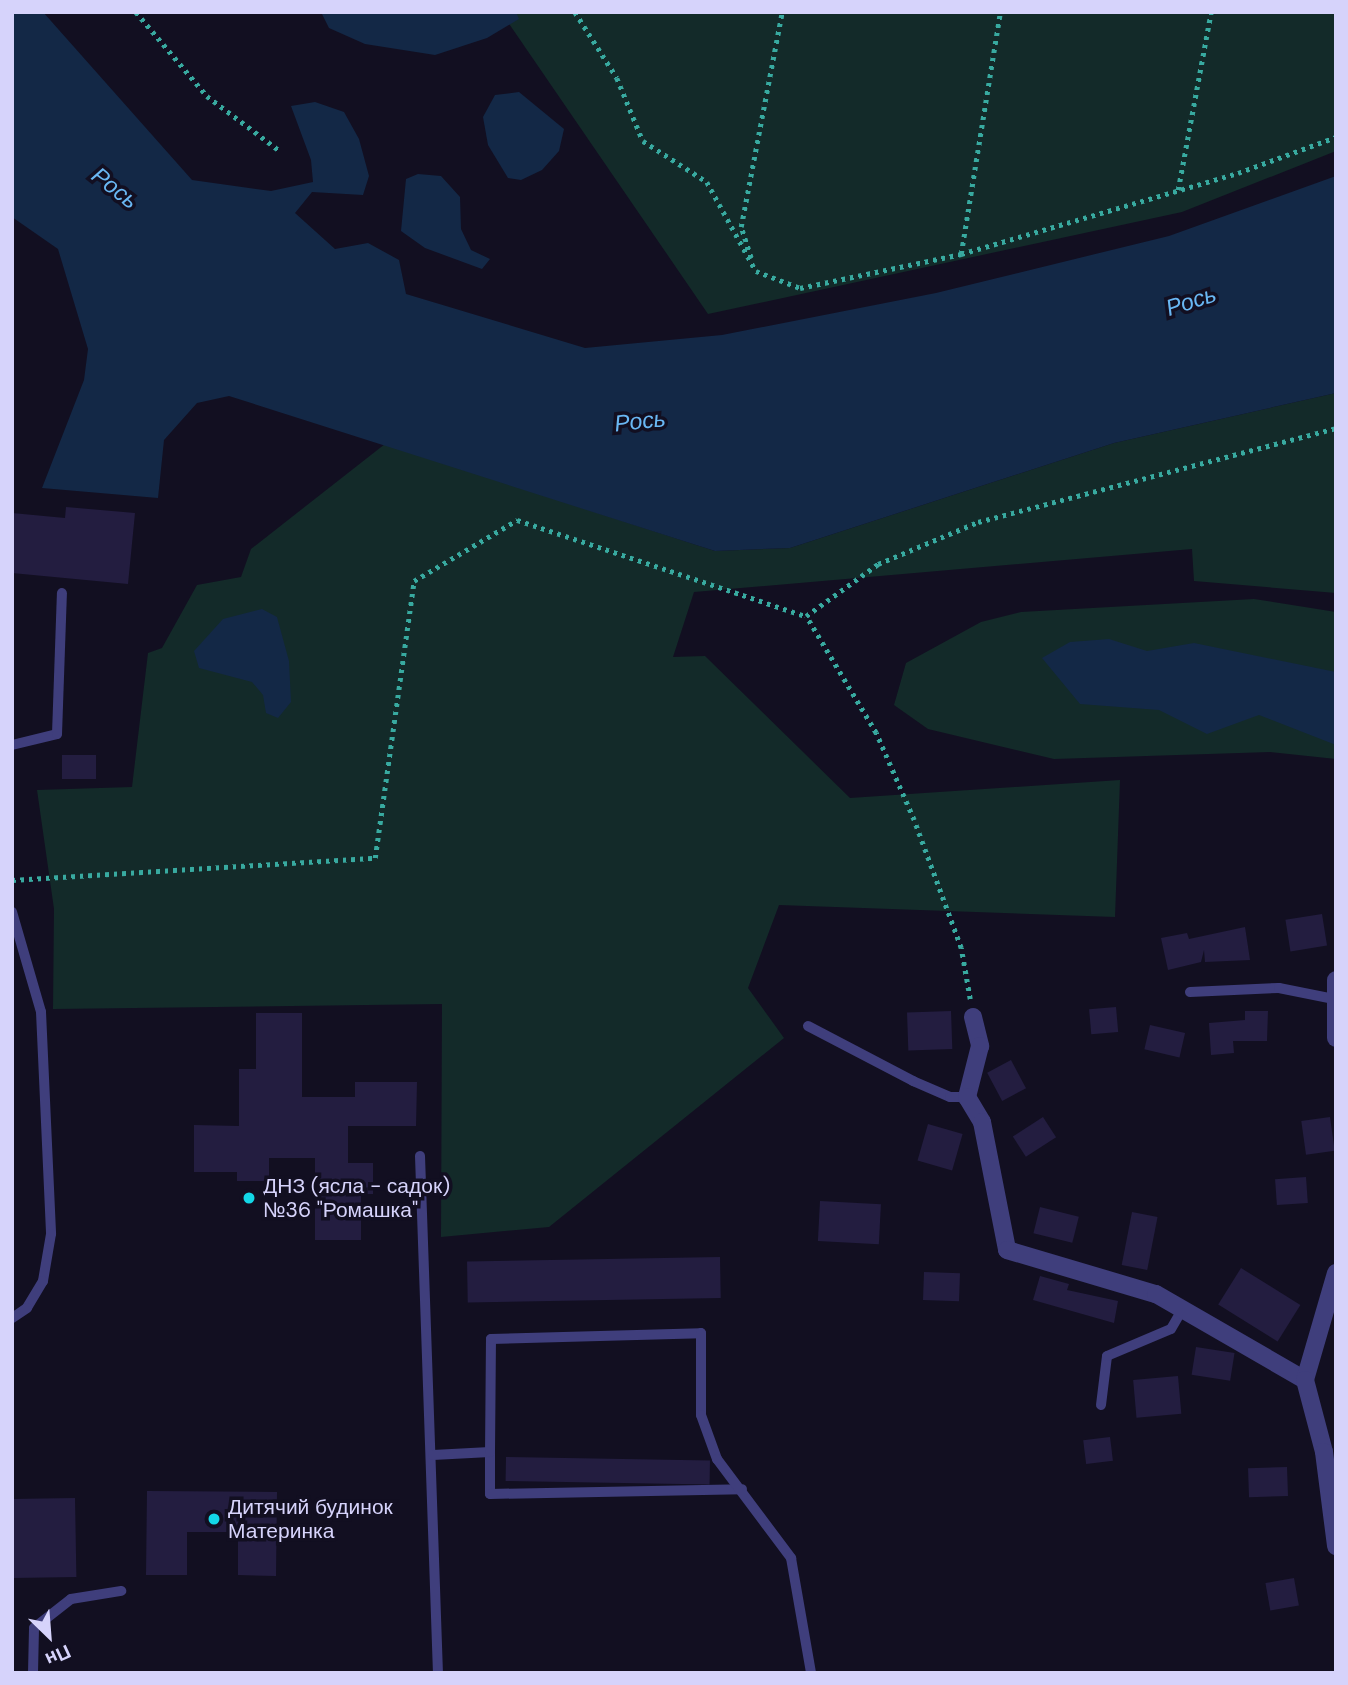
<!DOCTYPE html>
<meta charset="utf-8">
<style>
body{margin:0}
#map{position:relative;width:1348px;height:1685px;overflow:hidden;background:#120f21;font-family:"DM Sans",sans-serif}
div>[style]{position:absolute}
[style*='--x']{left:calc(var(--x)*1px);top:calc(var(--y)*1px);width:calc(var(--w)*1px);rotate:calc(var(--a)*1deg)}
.green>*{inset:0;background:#132a29}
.water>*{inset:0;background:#132846}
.building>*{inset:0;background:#231d40;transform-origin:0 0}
.path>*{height:4.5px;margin-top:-2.25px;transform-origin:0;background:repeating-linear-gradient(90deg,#38aaa0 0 3.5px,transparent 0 8.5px)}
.lane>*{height:10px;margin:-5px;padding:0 5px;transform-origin:5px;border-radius:5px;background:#3f3e7c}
.street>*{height:18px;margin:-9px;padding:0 9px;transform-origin:9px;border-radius:9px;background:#3f3e7c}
.dots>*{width:19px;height:19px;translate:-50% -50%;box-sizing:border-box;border:4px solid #120f21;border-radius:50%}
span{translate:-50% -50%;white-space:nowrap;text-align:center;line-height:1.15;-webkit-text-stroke:7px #120f21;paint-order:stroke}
.poi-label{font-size:21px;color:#d6d3fb}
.left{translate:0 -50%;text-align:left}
.water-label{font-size:23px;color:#69b7f3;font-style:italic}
.frame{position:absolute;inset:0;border:14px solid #d6d3fb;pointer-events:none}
.north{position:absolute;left:14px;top:1601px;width:70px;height:70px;-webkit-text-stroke:5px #120f21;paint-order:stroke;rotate:155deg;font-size:19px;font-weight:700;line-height:28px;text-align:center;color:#d6d3fb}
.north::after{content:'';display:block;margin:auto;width:24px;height:32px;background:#d6d3fb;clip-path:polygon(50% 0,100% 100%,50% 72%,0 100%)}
</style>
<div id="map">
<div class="green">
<i style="clip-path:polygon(501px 12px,1336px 12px,1336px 151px,1182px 212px,708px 314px)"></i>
<i style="clip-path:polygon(1336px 393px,1336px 593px,1194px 581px,1192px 549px,694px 592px,673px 657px,705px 656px,850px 798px,1120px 780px,1115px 917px,779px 905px,748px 988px,784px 1038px,549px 1227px,441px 1237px,442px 1004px,53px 1009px,54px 909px,37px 790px,132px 787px,148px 653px,162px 648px,197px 585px,241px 577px,251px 549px,385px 444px,715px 551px,790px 548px,1114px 443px)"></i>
<i style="clip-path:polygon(1254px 599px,1336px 612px,1336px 759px,1270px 752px,1054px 759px,928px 729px,894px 705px,906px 663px,981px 622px,1021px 612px)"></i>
</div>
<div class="water">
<i style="clip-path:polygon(12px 12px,43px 12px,192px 180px,271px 191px,313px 182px,311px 160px,291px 106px,315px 102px,344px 112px,359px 139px,369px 176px,363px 195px,312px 192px,295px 213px,335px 249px,368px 243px,399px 260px,406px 294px,585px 348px,722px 335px,936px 293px,1169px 236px,1336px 176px,1336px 393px,1114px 443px,790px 548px,715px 551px,229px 396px,197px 403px,164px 440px,158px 498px,42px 488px,84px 380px,88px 349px,58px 249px,12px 217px)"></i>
<i style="clip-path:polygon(321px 12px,516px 12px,519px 19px,487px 38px,435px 55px,365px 44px,329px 28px)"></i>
<i style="clip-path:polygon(519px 92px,564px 129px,559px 151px,542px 170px,521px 180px,508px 178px,488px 145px,483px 117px,495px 95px)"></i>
<i style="clip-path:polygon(418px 174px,441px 176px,460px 197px,461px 229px,471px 250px,490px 259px,482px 269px,425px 248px,401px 231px,406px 179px)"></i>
<i style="clip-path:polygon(262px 609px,277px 617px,289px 661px,291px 702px,278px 718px,266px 713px,263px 695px,252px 682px,199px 668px,194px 651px,223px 619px)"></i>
<i style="clip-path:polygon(1109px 639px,1147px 651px,1194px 643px,1336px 672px,1336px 745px,1259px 715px,1207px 734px,1159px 710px,1080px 704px,1042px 658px,1070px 642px)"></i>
</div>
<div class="building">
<i style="clip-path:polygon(66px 507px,135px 513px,128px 584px,12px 573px,12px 513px,65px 518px)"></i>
<i style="left:96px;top:755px;width:24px;height:34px;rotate:90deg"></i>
<i style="left:1322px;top:914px;width:32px;height:37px;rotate:81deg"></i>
<i style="clip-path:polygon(1245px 927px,1250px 960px,1205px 962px,1204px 950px,1201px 962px,1168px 970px,1161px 938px,1187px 933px,1189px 939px)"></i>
<i style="left:1116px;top:1007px;width:25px;height:27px;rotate:85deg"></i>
<i style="left:951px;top:1011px;width:38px;height:44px;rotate:88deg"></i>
<i style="clip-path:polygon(1245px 1011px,1268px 1011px,1267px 1041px,1233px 1041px,1234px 1053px,1211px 1055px,1209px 1023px,1245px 1020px)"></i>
<i style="clip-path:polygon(256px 1013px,302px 1013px,302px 1097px,355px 1097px,355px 1082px,417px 1082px,416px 1126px,348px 1126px,348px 1163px,373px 1163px,373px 1194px,361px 1194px,361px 1240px,315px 1240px,315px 1158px,269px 1158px,269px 1181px,237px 1181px,237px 1172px,194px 1172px,194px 1125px,239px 1126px,239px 1069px,256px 1069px)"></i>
<i style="left:1150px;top:1025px;width:36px;height:25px;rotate:13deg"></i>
<i style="left:1011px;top:1060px;width:32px;height:27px;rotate:62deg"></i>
<i style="left:1043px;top:1117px;width:24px;height:36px;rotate:57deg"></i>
<i style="left:1330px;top:1117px;width:34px;height:29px;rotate:82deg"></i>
<i style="left:928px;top:1124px;width:36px;height:38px;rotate:16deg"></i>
<i style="left:1306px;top:1177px;width:26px;height:31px;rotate:86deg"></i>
<i style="left:820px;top:1201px;width:61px;height:40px;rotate:3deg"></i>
<i style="left:1040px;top:1207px;width:40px;height:27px;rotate:14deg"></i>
<i style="left:1132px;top:1212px;width:26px;height:54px;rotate:11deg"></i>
<i style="left:720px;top:1257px;width:41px;height:253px;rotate:89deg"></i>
<i style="left:1241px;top:1268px;width:70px;height:43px;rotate:32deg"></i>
<i style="left:924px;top:1272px;width:36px;height:28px;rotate:2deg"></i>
<i style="clip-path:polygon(1040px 1276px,1069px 1284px,1067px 1290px,1118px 1301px,1114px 1323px,1033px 1300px)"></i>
<i style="left:1196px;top:1347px;width:39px;height:28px;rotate:9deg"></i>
<i style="left:1178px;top:1376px;width:38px;height:45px;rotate:85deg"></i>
<i style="left:1110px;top:1437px;width:24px;height:27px;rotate:83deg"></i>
<i style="left:506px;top:1457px;width:204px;height:24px;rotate:1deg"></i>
<i style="left:1287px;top:1467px;width:29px;height:39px;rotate:88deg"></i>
<i style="clip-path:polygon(147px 1491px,277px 1492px,276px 1576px,238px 1575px,238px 1532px,187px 1532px,187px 1575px,146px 1575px)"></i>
<i style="left:75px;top:1498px;width:79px;height:63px;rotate:89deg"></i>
<i style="left:1294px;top:1578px;width:28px;height:29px;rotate:80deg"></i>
</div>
<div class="path">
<i style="--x:136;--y:12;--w:110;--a:49.8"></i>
<i style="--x:207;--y:96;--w:91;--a:37"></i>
<i style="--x:575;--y:12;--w:78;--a:57.5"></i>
<i style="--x:617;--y:78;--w:68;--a:67.6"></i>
<i style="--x:643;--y:141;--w:76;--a:32.6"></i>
<i style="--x:707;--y:182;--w:102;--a:61.2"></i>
<i style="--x:756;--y:271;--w:47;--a:21.1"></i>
<i style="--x:800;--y:288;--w:165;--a:-11.9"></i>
<i style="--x:961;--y:254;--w:289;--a:-16.3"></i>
<i style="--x:1238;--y:173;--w:104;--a:-20.2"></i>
<i style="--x:1178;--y:190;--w:181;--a:-79.5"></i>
<i style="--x:961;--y:254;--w:245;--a:-80.8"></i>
<i style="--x:751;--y:258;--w:33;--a:-108"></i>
<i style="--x:741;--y:227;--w:219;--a:-79.2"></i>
<i style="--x:12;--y:880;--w:364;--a:-3.5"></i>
<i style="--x:375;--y:858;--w:280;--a:-82"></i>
<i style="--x:414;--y:581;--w:120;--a:-30.6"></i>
<i style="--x:517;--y:520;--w:305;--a:18.4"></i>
<i style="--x:970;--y:999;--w:52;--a:-100"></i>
<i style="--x:961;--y:948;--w:136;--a:-110.2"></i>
<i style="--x:914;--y:820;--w:95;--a:-113.6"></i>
<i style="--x:876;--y:733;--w:136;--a:-120.9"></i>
<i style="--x:806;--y:616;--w:89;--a:-35.8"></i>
<i style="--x:878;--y:564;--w:108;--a:-22.8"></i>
<i style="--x:978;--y:522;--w:370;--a:-14.7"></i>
</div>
<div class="lane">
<i style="--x:12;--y:745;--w:46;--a:-13.7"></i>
<i style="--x:57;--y:734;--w:141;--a:-88"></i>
<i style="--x:12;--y:912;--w:104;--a:73.8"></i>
<i style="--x:41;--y:1012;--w:222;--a:87.4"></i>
<i style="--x:51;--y:1234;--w:48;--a:99.7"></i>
<i style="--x:43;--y:1281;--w:31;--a:121"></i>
<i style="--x:27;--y:1308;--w:18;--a:146"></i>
<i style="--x:1190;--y:992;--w:89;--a:-2.6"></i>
<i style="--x:1279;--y:988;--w:56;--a:11.3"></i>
<i style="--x:808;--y:1026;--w:119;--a:27.6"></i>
<i style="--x:913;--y:1081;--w:40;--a:23.4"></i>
<i style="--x:950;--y:1097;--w:17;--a:0"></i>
<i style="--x:420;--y:1156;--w:517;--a:88.01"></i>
<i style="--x:1101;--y:1405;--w:49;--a:-83"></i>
<i style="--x:1107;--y:1356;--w:69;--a:-22.9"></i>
<i style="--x:1171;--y:1329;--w:24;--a:-60"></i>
<i style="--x:490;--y:1452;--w:42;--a:90"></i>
<i style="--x:490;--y:1494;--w:252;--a:-1.1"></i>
<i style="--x:433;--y:1455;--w:57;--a:-3"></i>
<i style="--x:490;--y:1452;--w:113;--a:-89.5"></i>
<i style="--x:491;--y:1339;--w:210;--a:-1.6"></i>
<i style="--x:701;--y:1333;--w:82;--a:90"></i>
<i style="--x:701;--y:1415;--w:47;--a:70"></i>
<i style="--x:717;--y:1459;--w:124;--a:53.2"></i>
<i style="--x:791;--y:1558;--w:117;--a:80.1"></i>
<i style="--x:33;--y:1673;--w:45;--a:-88.7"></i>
<i style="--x:34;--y:1628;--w:47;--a:-38.1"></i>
<i style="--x:71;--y:1599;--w:51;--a:-9.1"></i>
</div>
<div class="street">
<i style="--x:1336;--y:980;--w:58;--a:90"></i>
<i style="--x:973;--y:1017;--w:30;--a:76"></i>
<i style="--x:980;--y:1046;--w:53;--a:104.3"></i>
<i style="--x:967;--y:1097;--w:29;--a:59"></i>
<i style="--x:982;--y:1122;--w:130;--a:78.9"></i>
<i style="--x:1007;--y:1250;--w:155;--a:16.5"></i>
<i style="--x:1156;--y:1294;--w:172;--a:30"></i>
<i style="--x:1336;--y:1273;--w:111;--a:106.2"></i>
<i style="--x:1305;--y:1380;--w:74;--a:75.2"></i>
<i style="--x:1324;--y:1452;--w:95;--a:82.7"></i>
</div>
<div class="dots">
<i style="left:249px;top:1198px;background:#13d7e7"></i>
<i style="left:214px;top:1519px;background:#13d7e7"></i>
</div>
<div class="poi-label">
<span class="left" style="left:263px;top:1198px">ДНЗ (ясла - садок)<br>№36 "Ромашка"</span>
<span class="left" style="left:228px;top:1519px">Дитячий будинок<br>Материнка</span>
</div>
<div class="water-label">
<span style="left:115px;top:188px;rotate:38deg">Рось</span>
<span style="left:1191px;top:301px;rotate:-18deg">Рось</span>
<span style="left:640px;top:421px;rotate:-6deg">Рось</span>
</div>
<div class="frame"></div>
<div class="north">Пн</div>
</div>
